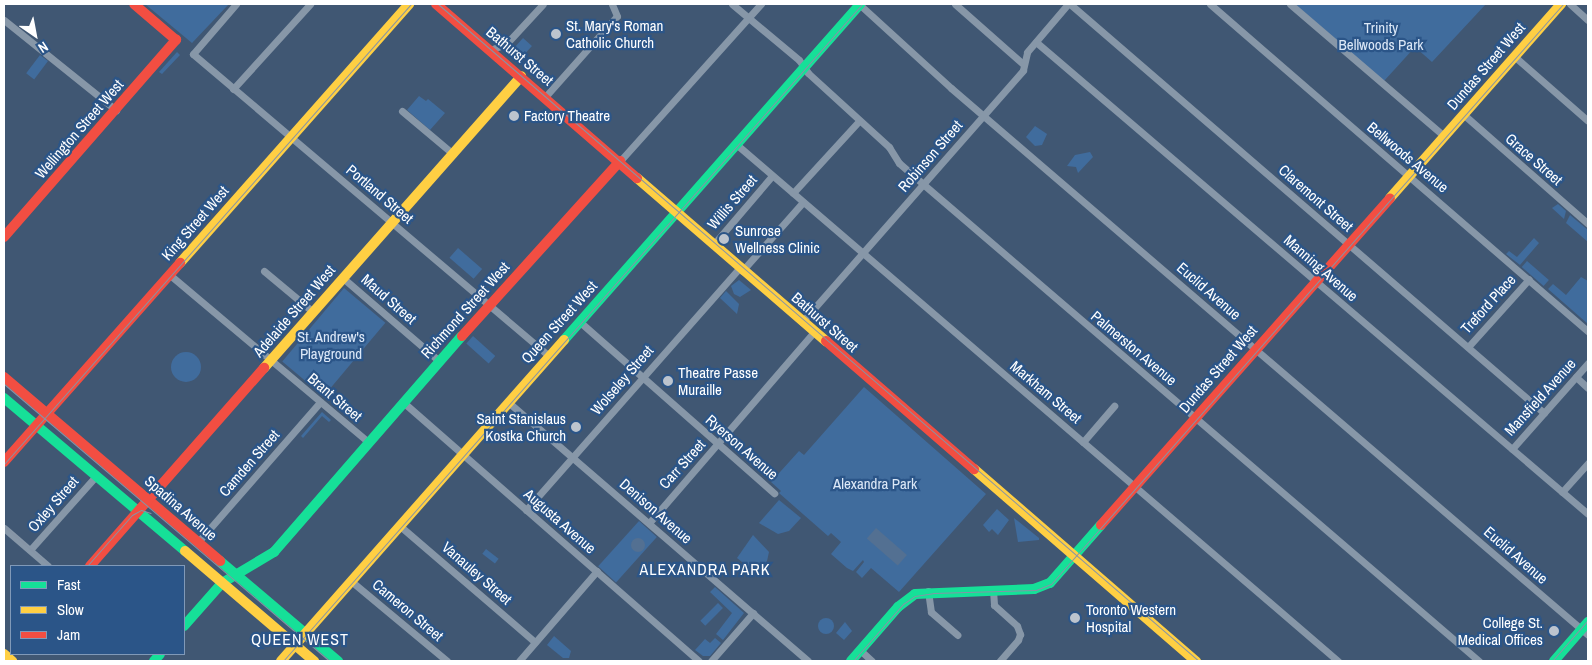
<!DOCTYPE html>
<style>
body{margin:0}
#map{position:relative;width:1592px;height:665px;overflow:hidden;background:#405773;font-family:"Archivo Narrow",sans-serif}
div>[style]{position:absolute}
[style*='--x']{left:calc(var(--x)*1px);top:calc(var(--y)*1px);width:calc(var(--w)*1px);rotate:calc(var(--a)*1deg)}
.green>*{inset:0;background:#406c9d;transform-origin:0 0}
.round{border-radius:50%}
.water>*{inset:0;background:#537092;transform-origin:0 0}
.street>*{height:7px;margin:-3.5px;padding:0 3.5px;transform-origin:3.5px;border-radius:3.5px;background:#8797a8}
.fast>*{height:10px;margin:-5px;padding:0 5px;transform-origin:5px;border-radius:5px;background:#16e098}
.slow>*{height:10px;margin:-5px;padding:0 5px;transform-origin:5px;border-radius:5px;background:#ffcf43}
.jam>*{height:10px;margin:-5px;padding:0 5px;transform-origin:5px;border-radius:5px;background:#f24e42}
.tram>*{height:1px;margin:-0.5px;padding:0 0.5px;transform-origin:0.5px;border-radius:0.5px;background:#8694a6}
.dots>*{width:14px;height:14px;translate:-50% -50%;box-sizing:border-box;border:2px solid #2b5588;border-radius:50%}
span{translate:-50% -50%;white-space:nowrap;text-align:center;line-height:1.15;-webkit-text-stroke:4.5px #2b5588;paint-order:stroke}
.poi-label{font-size:15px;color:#fff}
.left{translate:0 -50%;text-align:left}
.right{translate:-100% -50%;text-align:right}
.park-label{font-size:15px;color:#dce8f7}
.street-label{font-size:15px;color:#fff}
.neighbourhood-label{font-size:16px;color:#fff;letter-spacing:1px}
.frame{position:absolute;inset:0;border:5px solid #fff;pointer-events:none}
.legend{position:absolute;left:10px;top:565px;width:175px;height:90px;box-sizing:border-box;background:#2b5588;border:1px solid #8099b8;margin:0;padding:6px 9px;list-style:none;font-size:15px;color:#fff}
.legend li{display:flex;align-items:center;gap:10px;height:25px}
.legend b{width:25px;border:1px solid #8099b8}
.north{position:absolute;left:10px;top:10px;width:50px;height:50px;-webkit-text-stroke:4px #2b5588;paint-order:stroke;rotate:147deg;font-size:14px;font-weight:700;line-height:20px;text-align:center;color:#fff}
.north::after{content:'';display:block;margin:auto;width:18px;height:22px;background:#fff;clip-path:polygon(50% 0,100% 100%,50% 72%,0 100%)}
</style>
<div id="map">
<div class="green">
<i style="clip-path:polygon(145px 4px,229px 4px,192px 43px)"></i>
<i style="clip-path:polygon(1295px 4px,1486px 4px,1432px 62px,1415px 47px,1384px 81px)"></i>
<i style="left:523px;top:38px;width:12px;height:17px;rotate:42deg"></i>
<i style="clip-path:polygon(177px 52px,180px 55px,162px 74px,159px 72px)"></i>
<i style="left:40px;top:55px;width:10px;height:23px;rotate:37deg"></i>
<i style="clip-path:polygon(419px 96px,426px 101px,428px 99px,445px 113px,430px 130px,407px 110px)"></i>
<i style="clip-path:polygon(1035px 126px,1047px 134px,1042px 145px,1035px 146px,1026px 137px)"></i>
<i style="clip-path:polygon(1090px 152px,1093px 157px,1078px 173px,1076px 167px,1067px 166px,1075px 155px)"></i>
<i style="clip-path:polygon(1558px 204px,1566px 211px,1564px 219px,1552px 208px)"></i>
<i style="clip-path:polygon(1570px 215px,1588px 230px,1588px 242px,1566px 223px)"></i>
<i style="clip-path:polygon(1534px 238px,1539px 243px,1520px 265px,1506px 254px,1509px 251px,1517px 257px)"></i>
<i style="left:458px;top:248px;width:32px;height:13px;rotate:41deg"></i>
<i style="left:1527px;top:261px;width:29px;height:8px;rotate:41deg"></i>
<i style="clip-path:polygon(1581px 277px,1588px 281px,1588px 324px,1548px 289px,1553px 284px,1566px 295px)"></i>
<i style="clip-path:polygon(739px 280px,751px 290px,740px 297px,734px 294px,731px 286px)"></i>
<i style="left:344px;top:288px;width:54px;height:96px;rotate:40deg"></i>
<i style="clip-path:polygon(726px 291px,739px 304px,737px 314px,720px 298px)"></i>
<i class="round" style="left:796px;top:298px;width:12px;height:12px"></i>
<i style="left:473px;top:336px;width:30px;height:10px;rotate:42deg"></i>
<i class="round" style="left:171px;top:352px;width:30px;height:30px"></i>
<i style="clip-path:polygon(864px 387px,986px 494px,899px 592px,871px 568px,862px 578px,856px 572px,864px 562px,863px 560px,853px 571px,847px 568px,831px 554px,841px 542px,831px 533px,828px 536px,779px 493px,781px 491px,771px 482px,799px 451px,804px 455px)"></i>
<i style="clip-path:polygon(322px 412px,331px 420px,329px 422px,322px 416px,303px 438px,301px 436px)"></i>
<i style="clip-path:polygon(779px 500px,801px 518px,789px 531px,778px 534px,759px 523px)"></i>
<i style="clip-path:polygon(997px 509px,1009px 520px,998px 535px,992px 529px,989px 532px,983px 525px)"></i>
<i style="clip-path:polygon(1014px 518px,1039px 538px,1039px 540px,1018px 542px)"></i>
<i style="left:639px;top:521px;width:24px;height:61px;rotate:42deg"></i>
<i style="clip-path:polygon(753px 535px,769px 552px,767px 561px,757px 574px,737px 558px)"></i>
<i style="left:486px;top:549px;width:16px;height:6px;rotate:38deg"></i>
<i style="clip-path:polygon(715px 587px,744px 613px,723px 640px,716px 634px,732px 613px,710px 592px)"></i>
<i style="left:718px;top:603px;width:7px;height:25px;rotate:45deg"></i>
<i class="round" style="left:818px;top:618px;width:16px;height:16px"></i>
<i style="clip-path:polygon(845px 622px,852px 631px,844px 640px,836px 633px)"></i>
<i style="clip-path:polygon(554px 636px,571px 651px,569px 658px,563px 658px,547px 645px)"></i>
<i style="clip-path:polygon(715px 638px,721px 643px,710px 656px,703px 656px,695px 650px,705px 639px,710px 643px)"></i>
</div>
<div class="water">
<i style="left:876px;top:528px;width:41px;height:14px;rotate:41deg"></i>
<i class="round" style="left:631px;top:538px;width:14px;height:14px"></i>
</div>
<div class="street">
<i style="--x:236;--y:4;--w:66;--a:130.7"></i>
<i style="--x:193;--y:54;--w:467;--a:40.3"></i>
<i style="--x:732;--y:4;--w:87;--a:39.9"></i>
<i style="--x:799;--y:60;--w:16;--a:55"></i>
<i style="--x:808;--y:73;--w:110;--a:42.4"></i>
<i style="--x:889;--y:147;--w:19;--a:58"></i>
<i style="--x:899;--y:163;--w:32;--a:41"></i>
<i style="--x:923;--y:184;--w:733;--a:40.63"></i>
<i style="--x:859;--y:4;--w:125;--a:42.4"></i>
<i style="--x:951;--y:88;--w:840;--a:40.65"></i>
<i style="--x:955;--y:4;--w:91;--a:41.4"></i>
<i style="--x:1070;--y:4;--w:626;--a:40.79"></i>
<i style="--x:1210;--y:4;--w:500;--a:40.9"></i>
<i style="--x:1290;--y:4;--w:203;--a:40.6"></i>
<i style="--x:1570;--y:4;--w:24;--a:42"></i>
<i style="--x:4;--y:20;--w:144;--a:38.8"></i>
<i style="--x:1036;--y:42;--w:726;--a:40.53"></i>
<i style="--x:490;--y:50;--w:17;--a:-21"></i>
<i style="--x:506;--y:44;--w:54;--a:-47.2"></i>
<i style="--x:1514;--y:56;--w:98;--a:41.3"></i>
<i style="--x:233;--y:89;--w:115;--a:-47.8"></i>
<i style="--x:545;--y:97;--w:108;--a:-48.4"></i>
<i style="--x:617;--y:16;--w:13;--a:-113"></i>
<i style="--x:402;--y:111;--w:67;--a:40.1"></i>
<i style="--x:1463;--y:114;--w:167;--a:41.3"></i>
<i style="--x:736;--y:144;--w:794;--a:40.66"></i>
<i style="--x:620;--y:161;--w:211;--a:-48.1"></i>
<i style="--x:793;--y:193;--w:98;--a:-47.5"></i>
<i style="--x:713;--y:245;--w:91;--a:-49.5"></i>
<i style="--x:264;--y:271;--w:64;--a:39.9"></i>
<i style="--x:742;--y:271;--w:92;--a:-48.5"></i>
<i style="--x:170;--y:275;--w:259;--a:40.1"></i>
<i style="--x:343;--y:278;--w:127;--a:40.8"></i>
<i style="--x:580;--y:322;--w:259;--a:41.4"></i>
<i style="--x:802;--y:322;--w:335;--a:-48.7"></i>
<i style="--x:1023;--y:70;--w:18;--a:-77"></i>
<i style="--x:1027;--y:52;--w:63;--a:-49.5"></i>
<i style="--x:1468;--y:347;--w:91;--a:-48.1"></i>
<i style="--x:1576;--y:377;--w:16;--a:43"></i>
<i style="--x:403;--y:402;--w:393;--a:41.2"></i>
<i style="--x:508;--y:402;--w:396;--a:40.8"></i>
<i style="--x:1083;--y:442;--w:48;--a:-49.3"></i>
<i style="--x:1512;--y:449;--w:115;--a:-48.5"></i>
<i style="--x:1562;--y:492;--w:39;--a:-48"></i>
<i style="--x:526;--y:510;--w:322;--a:-48.6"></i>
<i style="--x:649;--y:523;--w:252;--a:-49.2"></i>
<i style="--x:400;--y:526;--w:178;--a:40.7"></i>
<i style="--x:4;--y:528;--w:58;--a:40.8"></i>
<i style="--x:198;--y:542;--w:186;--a:-48.9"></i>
<i style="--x:30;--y:550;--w:99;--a:-48.3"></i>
<i style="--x:351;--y:581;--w:125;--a:39.8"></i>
<i style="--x:993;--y:590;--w:15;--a:86"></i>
<i style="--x:994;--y:605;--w:31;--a:42"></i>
<i style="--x:1017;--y:626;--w:9;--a:69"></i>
<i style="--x:1020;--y:634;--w:6;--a:108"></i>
<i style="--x:1018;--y:640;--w:28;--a:131"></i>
<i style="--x:928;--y:591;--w:21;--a:82"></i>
<i style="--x:931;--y:612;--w:35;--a:41"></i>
<i style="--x:860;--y:650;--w:16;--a:43"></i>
<i style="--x:519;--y:661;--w:119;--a:-49.1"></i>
<i style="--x:711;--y:661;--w:64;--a:-48.8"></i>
</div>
<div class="fast">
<i style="--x:564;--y:340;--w:448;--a:-48.6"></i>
<i style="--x:4;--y:398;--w:237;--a:40.2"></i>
<i style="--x:220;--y:561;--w:155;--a:40.3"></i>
<i style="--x:184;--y:626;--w:57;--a:-48.5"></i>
<i style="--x:222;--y:583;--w:61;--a:-30.8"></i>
<i style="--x:274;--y:552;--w:286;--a:-49"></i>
<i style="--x:154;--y:661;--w:9;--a:-49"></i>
<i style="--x:851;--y:661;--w:72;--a:-49"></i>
<i style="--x:898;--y:607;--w:21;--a:-37"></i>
<i style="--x:915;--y:594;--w:119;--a:-2.4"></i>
<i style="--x:1034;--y:589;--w:17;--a:-21"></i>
<i style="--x:1050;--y:583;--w:77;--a:-48.7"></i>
<i style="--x:1554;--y:661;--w:52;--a:-48.9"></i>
</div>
<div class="slow">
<i style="--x:637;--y:178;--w:250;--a:40.8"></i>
<i style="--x:1390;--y:198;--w:259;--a:-48.6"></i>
<i style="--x:180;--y:263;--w:346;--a:-48.5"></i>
<i style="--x:264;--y:368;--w:389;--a:-48.6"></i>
<i style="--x:974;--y:469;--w:294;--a:40.9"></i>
<i style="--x:185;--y:551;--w:170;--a:40.5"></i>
<i style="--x:4;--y:654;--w:11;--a:41"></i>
<i style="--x:281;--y:661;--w:428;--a:-48.6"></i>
</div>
<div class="jam">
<i style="--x:436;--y:4;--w:266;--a:40.9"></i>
<i style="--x:4;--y:237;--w:262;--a:-48.9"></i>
<i style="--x:176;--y:40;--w:55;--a:-139.4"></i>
<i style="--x:462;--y:336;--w:236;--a:-47.9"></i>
<i style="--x:826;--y:341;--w:196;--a:40.9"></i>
<i style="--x:4;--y:377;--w:284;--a:40.4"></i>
<i style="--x:4;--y:462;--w:266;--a:-48.5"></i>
<i style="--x:1101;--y:525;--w:436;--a:-48.5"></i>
<i style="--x:90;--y:566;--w:264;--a:-48.7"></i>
</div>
<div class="tram">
<i style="--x:438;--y:4;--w:1005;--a:40.81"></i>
<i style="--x:4;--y:384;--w:427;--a:40.4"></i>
<i style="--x:4;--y:464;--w:614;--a:-48.5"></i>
<i style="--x:4;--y:526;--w:61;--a:41"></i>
<i style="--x:87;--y:566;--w:68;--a:-48.6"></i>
<i style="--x:132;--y:515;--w:10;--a:-29"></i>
<i style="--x:141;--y:510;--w:10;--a:17"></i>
<i style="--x:283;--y:661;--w:876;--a:-48.61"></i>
<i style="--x:853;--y:661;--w:76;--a:-48.7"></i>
<i style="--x:903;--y:604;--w:14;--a:-34"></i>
<i style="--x:915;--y:596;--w:18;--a:-9"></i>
<i style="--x:933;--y:593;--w:103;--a:-1.7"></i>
<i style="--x:1036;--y:590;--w:16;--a:-22"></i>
<i style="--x:1051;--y:584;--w:774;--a:-48.56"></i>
<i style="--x:1552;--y:661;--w:55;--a:-48.7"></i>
</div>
<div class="dots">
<i style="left:556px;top:34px;background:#bcc4ce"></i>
<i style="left:514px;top:116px;background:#bcc4ce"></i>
<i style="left:724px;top:239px;background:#bcc4ce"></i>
<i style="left:668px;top:381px;background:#bcc4ce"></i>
<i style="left:576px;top:427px;background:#bcc4ce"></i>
<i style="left:1075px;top:618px;background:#bcc4ce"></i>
<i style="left:1554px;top:631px;background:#bcc4ce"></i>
</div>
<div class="poi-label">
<span class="left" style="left:566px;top:34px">St. Mary's Roman<br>Catholic Church</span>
<span class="left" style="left:524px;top:116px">Factory Theatre</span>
<span class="left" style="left:735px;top:239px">Sunrose<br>Wellness Clinic</span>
<span class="left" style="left:678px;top:381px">Theatre Passe<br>Muraille</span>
<span class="right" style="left:566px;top:427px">Saint Stanislaus<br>Kostka Church</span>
<span class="left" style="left:1086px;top:618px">Toronto Western<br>Hospital</span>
<span class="right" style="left:1543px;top:631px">College St.<br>Medical Offices</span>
</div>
<div class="park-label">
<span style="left:1381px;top:36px">Trinity<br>Bellwoods Park</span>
<span style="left:331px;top:345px">St. Andrew's<br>Playground</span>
<span style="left:875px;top:484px">Alexandra Park</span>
</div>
<div class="street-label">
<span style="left:520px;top:56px;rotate:40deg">Bathurst Street</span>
<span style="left:1486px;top:66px;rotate:-49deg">Dundas Street West</span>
<span style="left:79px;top:129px;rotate:-49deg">Wellington Street West</span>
<span style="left:930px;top:156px;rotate:-49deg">Robinson Street</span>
<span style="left:1408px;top:157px;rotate:40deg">Bellwoods Avenue</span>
<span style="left:1534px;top:159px;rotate:41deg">Grace Street</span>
<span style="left:380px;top:194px;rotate:40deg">Portland Street</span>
<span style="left:1316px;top:198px;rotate:41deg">Claremont Street</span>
<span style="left:732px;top:202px;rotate:-49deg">Willis Street</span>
<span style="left:195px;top:223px;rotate:-49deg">King Street West</span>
<span style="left:1321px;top:268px;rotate:41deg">Manning Avenue</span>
<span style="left:1209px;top:291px;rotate:41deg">Euclid Avenue</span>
<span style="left:389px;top:299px;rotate:41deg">Maud Street</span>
<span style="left:1488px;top:304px;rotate:-48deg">Treford Place</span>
<span style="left:465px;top:310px;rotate:-48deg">Richmond Street West</span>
<span style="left:294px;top:311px;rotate:-49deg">Adelaide Street West</span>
<span style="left:559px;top:322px;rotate:-48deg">Queen Street West</span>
<span style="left:825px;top:322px;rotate:41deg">Bathurst Street</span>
<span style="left:1134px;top:348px;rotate:40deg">Palmerston Avenue</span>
<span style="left:1218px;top:369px;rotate:-49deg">Dundas Street West</span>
<span style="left:622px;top:380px;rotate:-49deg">Wolseley Street</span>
<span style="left:1046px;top:392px;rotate:40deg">Markham Street</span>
<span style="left:335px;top:397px;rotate:40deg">Brant Street</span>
<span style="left:1540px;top:397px;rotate:-48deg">Mansfield Avenue</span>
<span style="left:742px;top:447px;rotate:41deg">Ryerson Avenue</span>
<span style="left:249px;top:463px;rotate:-49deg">Camden Street</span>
<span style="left:682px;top:464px;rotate:-48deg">Carr Street</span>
<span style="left:53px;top:504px;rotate:-49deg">Oxley Street</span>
<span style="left:181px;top:508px;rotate:41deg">Spadina Avenue</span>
<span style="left:656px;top:511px;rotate:41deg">Denison Avenue</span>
<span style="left:560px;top:521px;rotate:41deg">Augusta Avenue</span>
<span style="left:1516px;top:555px;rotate:41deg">Euclid Avenue</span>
<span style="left:477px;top:573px;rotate:41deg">Vanauley Street</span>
<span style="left:408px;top:610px;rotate:40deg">Cameron Street</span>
</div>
<div class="neighbourhood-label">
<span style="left:705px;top:569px">ALEXANDRA PARK</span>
<span style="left:300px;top:639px">QUEEN WEST</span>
</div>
<div class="frame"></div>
<ul class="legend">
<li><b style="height:6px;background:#16e098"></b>Fast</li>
<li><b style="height:6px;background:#ffcf43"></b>Slow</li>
<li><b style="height:6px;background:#f24e42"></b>Jam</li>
</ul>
<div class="north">N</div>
</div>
